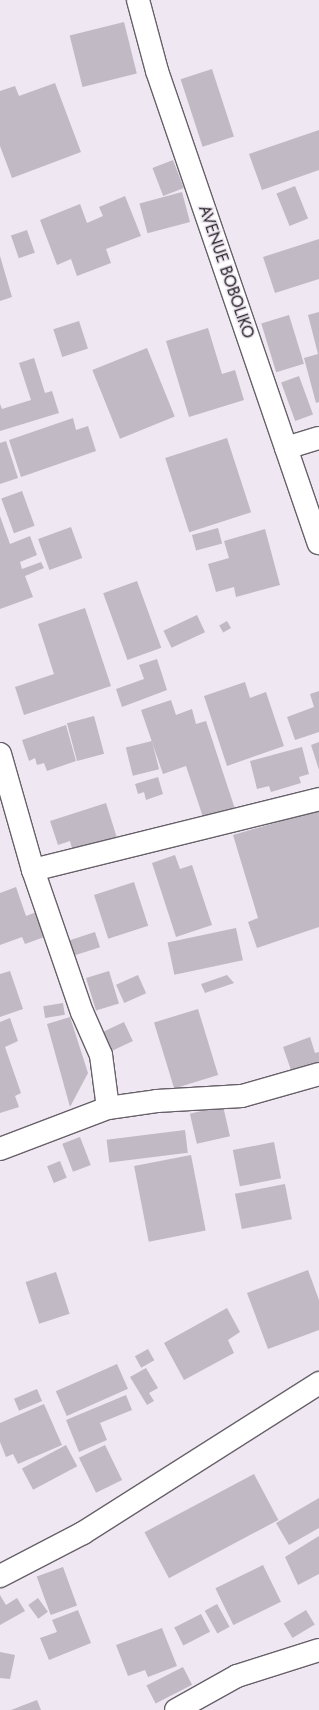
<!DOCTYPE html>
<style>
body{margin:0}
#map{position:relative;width:319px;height:1710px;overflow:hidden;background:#efe7f2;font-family:Jost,sans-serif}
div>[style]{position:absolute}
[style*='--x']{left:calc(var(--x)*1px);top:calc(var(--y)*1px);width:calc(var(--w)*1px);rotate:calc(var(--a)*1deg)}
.building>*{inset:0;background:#c1b9c4;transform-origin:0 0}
.roads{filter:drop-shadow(1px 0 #676069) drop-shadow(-1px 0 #676069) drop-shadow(0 1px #676069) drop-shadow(0 -1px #676069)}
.street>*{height:22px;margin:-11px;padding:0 11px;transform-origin:11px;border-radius:11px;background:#fff}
span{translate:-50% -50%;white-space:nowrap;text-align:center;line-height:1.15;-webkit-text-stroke:3px #efe7f2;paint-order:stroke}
.street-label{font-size:16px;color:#262327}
</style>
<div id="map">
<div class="building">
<i style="left:124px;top:22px;width:53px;height:56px;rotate:76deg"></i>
<i style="left:212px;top:69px;width:71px;height:33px;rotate:72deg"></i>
<i style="clip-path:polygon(55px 83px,81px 152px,12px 178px,0 146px,0 91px,15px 86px,19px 96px)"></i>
<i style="clip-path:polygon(319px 130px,319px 170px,262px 190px,249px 154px)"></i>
<i style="left:173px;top:160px;width:30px;height:22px;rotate:69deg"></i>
<i style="left:295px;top:186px;width:35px;height:20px;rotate:68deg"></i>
<i style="left:182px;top:192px;width:31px;height:44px;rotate:75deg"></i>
<i style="clip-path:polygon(125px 196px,141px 236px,106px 249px,111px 263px,77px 276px,71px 259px,57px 265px,40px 220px,80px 204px,87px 223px,103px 216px,99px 207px)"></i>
<i style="left:27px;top:230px;width:24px;height:17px;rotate:71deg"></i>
<i style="clip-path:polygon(319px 239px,319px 279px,275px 293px,263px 257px)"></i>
<i style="clip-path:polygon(0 256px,12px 297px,0 301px)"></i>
<i style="clip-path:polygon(319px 312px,319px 402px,316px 403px,304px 358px,318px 354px,308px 315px)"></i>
<i style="left:289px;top:315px;width:51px;height:29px;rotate:73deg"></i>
<i style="left:79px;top:321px;width:29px;height:27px;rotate:72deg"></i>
<i style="clip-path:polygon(208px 328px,222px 374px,235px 370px,244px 400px,189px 417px,166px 341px)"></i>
<i style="left:147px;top:348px;width:74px;height:59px;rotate:68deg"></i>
<i style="clip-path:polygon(34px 358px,45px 393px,52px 391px,59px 413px,0 431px,0 404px,2px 409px,31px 400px,19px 363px)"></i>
<i style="left:299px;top:376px;width:41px;height:19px;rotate:70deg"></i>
<i style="clip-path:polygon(73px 418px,76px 430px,88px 426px,96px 451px,21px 477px,9px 440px)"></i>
<i style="left:227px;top:438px;width:78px;height:65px;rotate:72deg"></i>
<i style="clip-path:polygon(6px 441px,18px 478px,0 484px,0 443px)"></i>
<i style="left:22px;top:491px;width:37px;height:22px;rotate:70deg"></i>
<i style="clip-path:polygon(0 516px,10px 544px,30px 536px,37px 555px,20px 562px,22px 569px,41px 562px,44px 568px,25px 576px,33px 597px,0 609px)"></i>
<i style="left:71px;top:527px;width:33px;height:35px;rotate:70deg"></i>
<i style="left:218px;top:528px;width:16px;height:27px;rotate:75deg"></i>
<i style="clip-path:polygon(265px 529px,280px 585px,236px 597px,234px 587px,216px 592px,208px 564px,229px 558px,224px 541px)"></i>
<i style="left:137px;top:581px;width:71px;height:36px;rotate:70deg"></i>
<i style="clip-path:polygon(85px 608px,111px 686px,24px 715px,15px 687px,54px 674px,38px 624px)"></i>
<i style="left:197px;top:615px;width:19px;height:37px;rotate:65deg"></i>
<i style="left:227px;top:621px;width:8px;height:9px;rotate:60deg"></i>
<i style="clip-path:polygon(157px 659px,167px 690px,122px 707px,116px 689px,144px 679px,139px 665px)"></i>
<i style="clip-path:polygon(245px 682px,250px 698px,266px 692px,284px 746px,227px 766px,204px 696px)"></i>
<i style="clip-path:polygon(319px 691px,319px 732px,295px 740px,287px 717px,314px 707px,310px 694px)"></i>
<i style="clip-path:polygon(171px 700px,176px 715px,192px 709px,196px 724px,206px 721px,235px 809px,204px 820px,186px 766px,163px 774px,141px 710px)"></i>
<i style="left:94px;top:716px;width:39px;height:28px;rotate:75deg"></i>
<i style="clip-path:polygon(66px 725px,76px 761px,47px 771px,44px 763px,37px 765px,35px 758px,29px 761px,22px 740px)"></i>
<i style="left:152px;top:741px;width:29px;height:27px;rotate:76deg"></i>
<i style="clip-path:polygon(319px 742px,319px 770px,311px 745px)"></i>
<i style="clip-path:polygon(302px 747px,309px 774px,299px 777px,301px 783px,271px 792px,269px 786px,257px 789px,250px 761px)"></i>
<i style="clip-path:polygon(158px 777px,163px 794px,146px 800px,144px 792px,138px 794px,135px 784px)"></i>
<i style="clip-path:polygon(106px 803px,117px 838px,73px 852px,70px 841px,58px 845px,50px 821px)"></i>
<i style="clip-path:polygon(319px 810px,319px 927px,257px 948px,248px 922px,258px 918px,233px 835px)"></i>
<i style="clip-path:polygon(175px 855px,180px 869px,192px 865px,212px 925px,176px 937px,152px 863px)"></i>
<i style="left:134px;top:882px;width:46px;height:42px;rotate:72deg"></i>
<i style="clip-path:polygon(16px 887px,26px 916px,39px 911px,47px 936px,25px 944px,22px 937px,0 945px,0 893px)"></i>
<i style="left:236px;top:928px;width:33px;height:70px;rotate:78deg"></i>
<i style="left:95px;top:932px;width:16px;height:32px;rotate:72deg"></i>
<i style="clip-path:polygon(10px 971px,23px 1009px,0 1017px,0 974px)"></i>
<i style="left:109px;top:971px;width:34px;height:24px;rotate:73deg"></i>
<i style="left:138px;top:975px;width:20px;height:24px;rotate:66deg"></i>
<i style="clip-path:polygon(227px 975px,234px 983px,205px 993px,201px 984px)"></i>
<i style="left:63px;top:1003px;width:12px;height:20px;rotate:81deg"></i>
<i style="left:198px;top:1009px;width:69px;height:46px;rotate:73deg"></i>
<i style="clip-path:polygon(70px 1017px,88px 1073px,70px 1107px,47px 1024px)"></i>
<i style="clip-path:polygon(10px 1018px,18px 1041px,5px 1047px,21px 1093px,15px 1096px,19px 1107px,0 1113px,0 1022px)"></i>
<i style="left:124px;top:1022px;width:21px;height:24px;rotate:65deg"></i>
<i style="clip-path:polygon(310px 1037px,315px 1053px,319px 1052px,319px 1067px,293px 1076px,283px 1047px)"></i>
<i style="left:223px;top:1106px;width:31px;height:34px;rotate:77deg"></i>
<i style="left:185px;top:1130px;width:23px;height:79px;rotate:83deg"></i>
<i style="left:80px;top:1137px;width:30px;height:19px;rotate:69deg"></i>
<i style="left:274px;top:1142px;width:37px;height:42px;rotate:79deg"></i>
<i style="left:191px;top:1155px;width:77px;height:58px;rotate:79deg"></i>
<i style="left:60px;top:1161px;width:18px;height:14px;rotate:68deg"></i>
<i style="left:285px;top:1184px;width:36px;height:51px;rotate:79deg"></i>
<i style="clip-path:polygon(308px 1270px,319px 1300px,319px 1330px,268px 1349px,247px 1293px)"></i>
<i style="left:56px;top:1272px;width:44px;height:32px;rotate:72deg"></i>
<i style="clip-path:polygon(227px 1308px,240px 1332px,228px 1340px,234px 1353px,184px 1380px,164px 1343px)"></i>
<i style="left:148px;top:1349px;width:13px;height:15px;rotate:61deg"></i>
<i style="left:117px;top:1364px;width:27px;height:67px;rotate:66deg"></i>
<i style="clip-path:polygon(146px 1368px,158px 1388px,149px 1393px,154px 1401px,147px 1405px,130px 1377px)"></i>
<i style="left:37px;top:1389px;width:13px;height:25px;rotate:67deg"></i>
<i style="clip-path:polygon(126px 1395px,132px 1410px,100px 1423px,107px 1440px,79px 1452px,66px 1420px)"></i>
<i style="clip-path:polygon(44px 1404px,62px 1445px,18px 1464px,13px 1454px,6px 1457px,0 1442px,0 1423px)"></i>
<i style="left:66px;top:1445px;width:24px;height:50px;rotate:62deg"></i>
<i style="left:105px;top:1445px;width:39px;height:29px;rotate:64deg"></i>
<i style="left:254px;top:1474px;width:52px;height:124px;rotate:62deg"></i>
<i style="clip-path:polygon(319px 1498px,319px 1528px,289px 1545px,276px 1523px)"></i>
<i style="clip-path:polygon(319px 1536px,319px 1574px,298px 1585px,285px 1557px)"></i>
<i style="left:263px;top:1565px;width:41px;height:53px;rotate:64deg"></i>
<i style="left:63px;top:1567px;width:41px;height:28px;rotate:70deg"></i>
<i style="clip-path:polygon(0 1595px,6px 1605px,17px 1598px,25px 1611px,0 1625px)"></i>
<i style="left:38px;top:1598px;width:17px;height:12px;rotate:54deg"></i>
<i style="left:217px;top:1604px;width:26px;height:14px;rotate:61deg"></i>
<i style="clip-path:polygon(78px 1610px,91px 1643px,49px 1660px,40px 1638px,57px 1632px,52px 1620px)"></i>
<i style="left:306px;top:1610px;width:17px;height:26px;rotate:59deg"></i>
<i style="left:201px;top:1614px;width:20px;height:30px;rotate:63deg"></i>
<i style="clip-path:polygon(162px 1628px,177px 1666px,148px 1677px,145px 1670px,128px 1676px,116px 1645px)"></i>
<i style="clip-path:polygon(0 1652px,15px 1655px,10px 1679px,0 1678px)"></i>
<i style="left:183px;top:1667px;width:20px;height:41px;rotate:63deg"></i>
<i style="clip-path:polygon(37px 1700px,41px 1710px,11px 1710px)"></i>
</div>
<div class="roads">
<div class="street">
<i style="--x:138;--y:0;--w:73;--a:75"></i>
<i style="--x:157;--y:71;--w:499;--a:71.1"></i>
<i style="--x:286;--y:448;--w:34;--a:-17"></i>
<i style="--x:0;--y:754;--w:121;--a:74.1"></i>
<i style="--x:33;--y:870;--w:150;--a:71"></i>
<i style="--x:82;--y:1012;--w:47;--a:66.2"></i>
<i style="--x:101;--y:1055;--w:53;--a:82.5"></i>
<i style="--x:33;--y:870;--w:295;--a:-13.9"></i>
<i style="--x:0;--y:1149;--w:116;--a:-20.8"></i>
<i style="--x:108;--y:1108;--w:49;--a:-8.1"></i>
<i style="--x:157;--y:1101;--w:85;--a:-3.4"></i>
<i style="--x:242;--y:1096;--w:80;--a:-15.9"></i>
<i style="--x:0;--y:1576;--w:93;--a:-27.4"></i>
<i style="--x:83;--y:1533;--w:280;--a:-32.4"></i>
<i style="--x:176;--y:1710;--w:70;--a:-29.1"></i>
<i style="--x:237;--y:1676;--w:86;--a:-17.6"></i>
</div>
</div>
<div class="street-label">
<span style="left:226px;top:272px;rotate:71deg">AVENUE BOBOLIKO</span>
</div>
</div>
